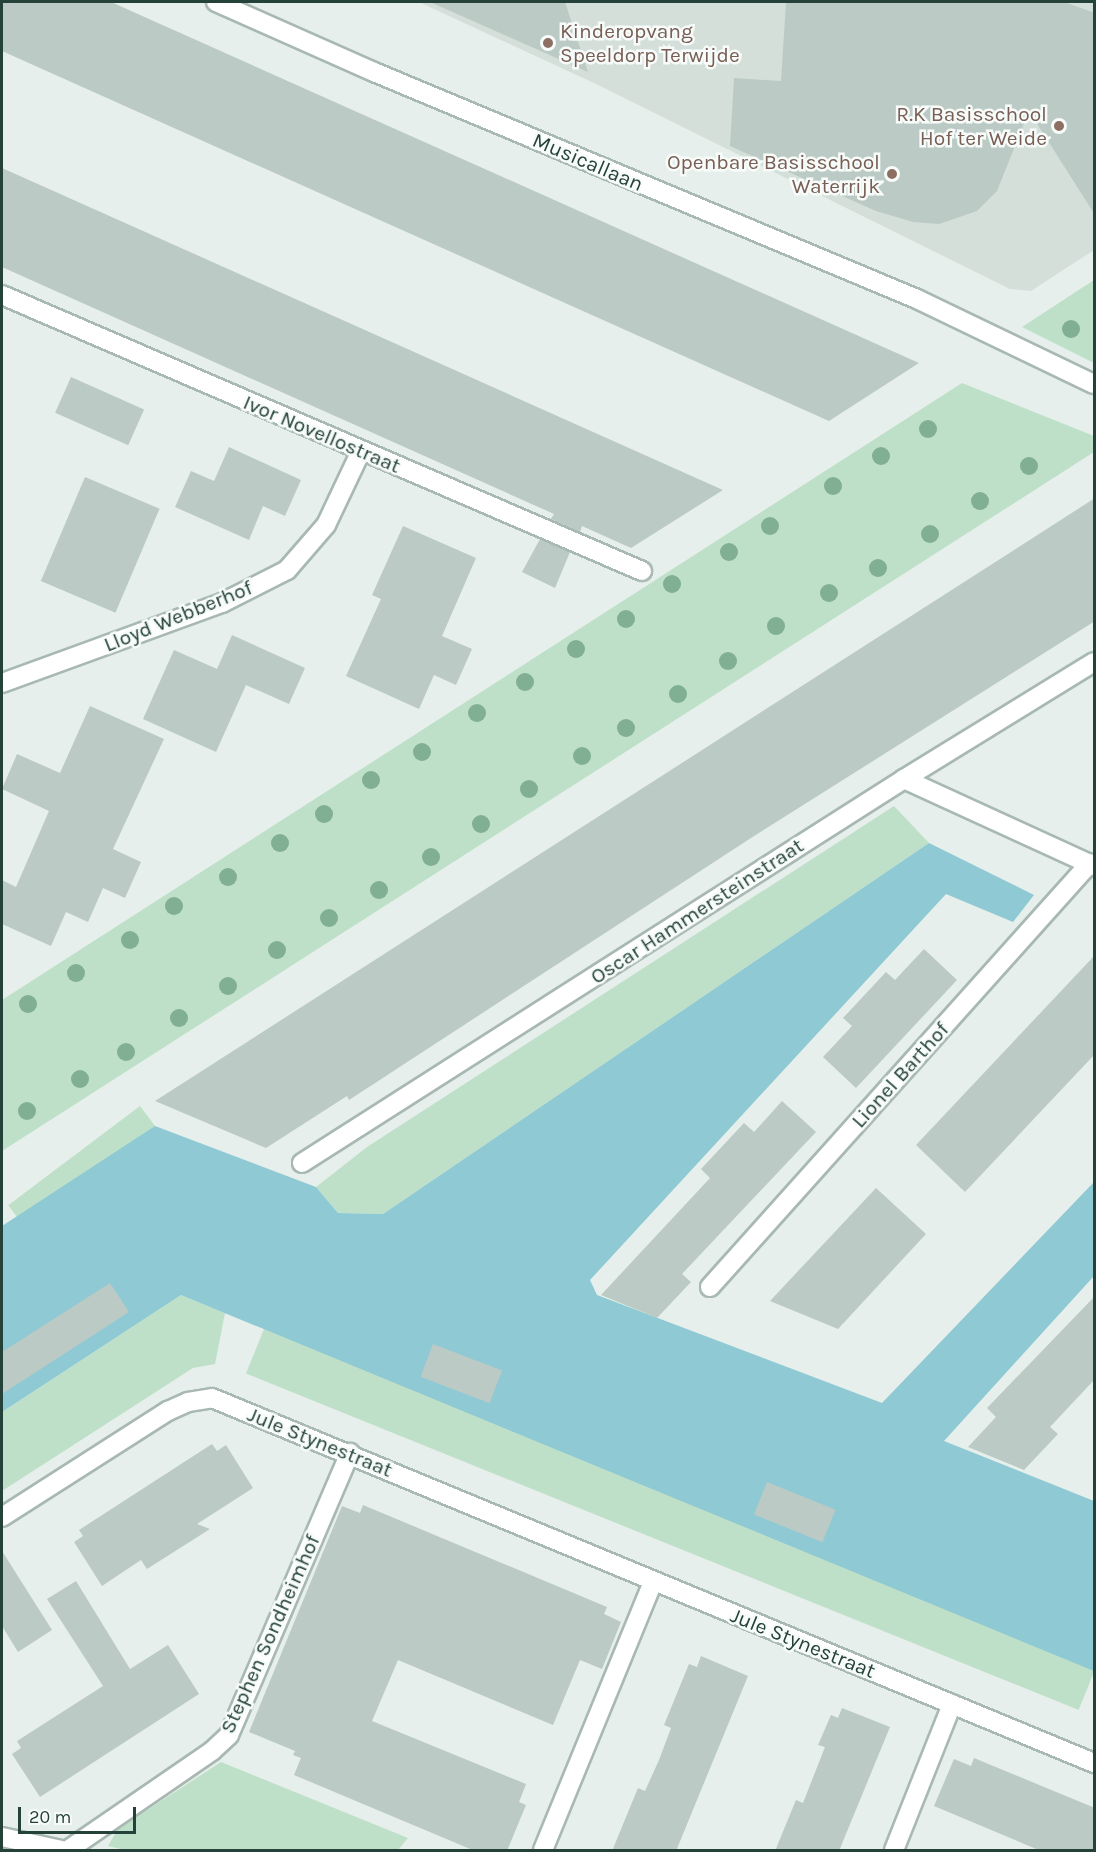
<!DOCTYPE html>
<style>
body{margin:0}
#map{position:relative;width:1096px;height:1852px;overflow:hidden;background:#e6efeb;font-family:Karla,sans-serif}
div>[style]{position:absolute}
[style*='--x']{left:calc(var(--x)*1px);top:calc(var(--y)*1px);width:calc(var(--w)*1px);rotate:calc(var(--a)*1deg)}
.built>*{inset:0;background:#d4dfda}
.green>*{inset:0;background:#bfe0c8;transform-origin:0 0}
.water>*{inset:0;background:#8ec9d4}
.building>*{inset:0;background:#bbcac4;transform-origin:0 0}
.roads{filter:drop-shadow(2px 0 #a8b8b2) drop-shadow(-2px 0 #a8b8b2) drop-shadow(0 2px #a8b8b2) drop-shadow(0 -2px #a8b8b2)}
.minor>*{height:18px;margin:-9px;padding:0 9px;transform-origin:9px;border-radius:9px;background:#fff}
.trees>*{width:18px;height:18px;margin:-9px;border-radius:50%;background:#80af93}
.dots>*{width:16px;height:16px;translate:-50% -50%;box-sizing:border-box;border:3px solid #f7fbf9;border-radius:50%}
span{translate:-50% -50%;white-space:nowrap;text-align:center;line-height:1.15;-webkit-text-stroke:5px #f7fbf9;paint-order:stroke}
.education-label{font-size:21px;color:#785e54}
.left{translate:0 -50%;text-align:left}
.right{translate:-100% -50%;text-align:right}
.street-label{font-size:21px;color:#24423a}
.frame{position:absolute;inset:0;border:3px solid #24423a;pointer-events:none}
.scale{position:absolute;left:18px;top:1807px;width:118px;height:27px;box-sizing:border-box;border:3px solid #24423a;border-top:0;padding-left:8px;font-size:18px;line-height:21px;white-space:nowrap;color:#24423a;-webkit-text-stroke:4px #f7fbf9;paint-order:stroke}
</style>
<div id="map">
<div class="built">
<i style="clip-path:polygon(419px 2px,1094px 2px,1094px 250px,1031px 291px,1010px 289px,596px 84px)"></i>
</div>
<div class="green">
<i style="clip-path:polygon(1094px 280px,1094px 363px,1022px 327px)"></i>
<i style="clip-path:polygon(962px 383px,1094px 436px,1094px 452px,2px 1151px,2px 1000px)"></i>
<i style="clip-path:polygon(894px 806px,929px 843px,383px 1214px,338px 1213px,316px 1187px,367px 1147px)"></i>
<i style="left:140px;top:1106px;width:25px;height:165px;rotate:53deg"></i>
<i style="clip-path:polygon(181px 1295px,225px 1313px,215px 1364px,193px 1368px,2px 1491px,2px 1412px)"></i>
<i style="left:264px;top:1329px;width:898px;height:48px;rotate:22deg"></i>
<i style="clip-path:polygon(221px 1762px,408px 1838px,398px 1850px,125px 1850px,108px 1846px,118px 1829px)"></i>
</div>
<div class="water">
<i style="clip-path:polygon(929px 843px,1034px 895px,1013px 922px,946px 894px,590px 1280px,597px 1295px,882px 1403px,1094px 1182px,1094px 1276px,944px 1441px,1094px 1501px,1094px 1671px,181px 1295px,2px 1412px,2px 1226px,155px 1126px,316px 1187px,338px 1213px,383px 1214px)"></i>
</div>
<div class="building">
<i style="clip-path:polygon(2px 2px,111px 2px,919px 363px,829px 421px,2px 51px)"></i>
<i style="clip-path:polygon(430px 2px,565px 2px,588px 72px)"></i>
<i style="clip-path:polygon(786px 2px,1064px 2px,1095px 13px,1095px 215px,1029px 111px,997px 191px,977px 211px,939px 224px,913px 222px,876px 211px,730px 146px,734px 78px,781px 81px)"></i>
<i style="clip-path:polygon(2px 168px,723px 490px,631px 548px,582px 526px,580px 532px,551px 519px,554px 514px,2px 267px)"></i>
<i style="left:71px;top:377px;width:80px;height:39px;rotate:24deg"></i>
<i style="clip-path:polygon(229px 447px,301px 480px,285px 516px,263px 506px,249px 540px,175px 507px,191px 471px,214px 481px)"></i>
<i style="left:85px;top:477px;width:81px;height:113px;rotate:23deg"></i>
<i style="clip-path:polygon(1095px 498px,1095px 621px,751px 838px,349px 1100px,347px 1096px,266px 1148px,155px 1101px)"></i>
<i style="clip-path:polygon(403px 526px,476px 558px,442px 636px,472px 649px,456px 685px,434px 675px,419px 709px,346px 676px,381px 599px,372px 595px)"></i>
<i style="clip-path:polygon(540px 539px,570px 552px,555px 588px,522px 572px)"></i>
<i style="clip-path:polygon(232px 635px,305px 668px,289px 704px,246px 685px,216px 752px,143px 719px,174px 650px,217px 669px)"></i>
<i style="clip-path:polygon(90px 706px,164px 739px,113px 849px,141px 862px,125px 898px,103px 888px,88px 922px,66px 912px,51px 946px,2px 924px,2px 880px,16px 887px,49px 811px,2px 789px,17px 754px,60px 773px)"></i>
<i style="clip-path:polygon(924px 949px,957px 980px,856px 1088px,823px 1057px,852px 1026px,843px 1018px,886px 972px,895px 980px)"></i>
<i style="clip-path:polygon(1095px 955px,1095px 1054px,965px 1192px,916px 1145px)"></i>
<i style="clip-path:polygon(782px 1101px,816px 1132px,682px 1274px,691px 1282px,657px 1318px,601px 1295px,710px 1178px,701px 1169px,744px 1123px,754px 1132px)"></i>
<i style="clip-path:polygon(876px 1188px,926px 1234px,838px 1329px,770px 1301px)"></i>
<i style="clip-path:polygon(110px 1283px,129px 1312px,2px 1394px,2px 1352px)"></i>
<i style="clip-path:polygon(1095px 1296px,1095px 1379px,1050px 1427px,1058px 1434px,1024px 1470px,968px 1447px,996px 1417px,987px 1408px)"></i>
<i style="left:433px;top:1344px;width:74px;height:35px;rotate:21deg"></i>
<i style="clip-path:polygon(212px 1444px,217px 1451px,226px 1445px,253px 1488px,197px 1524px,210px 1529px,147px 1569px,141px 1560px,102px 1586px,74px 1542px,83px 1536px,79px 1530px)"></i>
<i style="left:767px;top:1482px;width:74px;height:35px;rotate:22deg"></i>
<i style="clip-path:polygon(363px 1505px,607px 1607px,604px 1614px,621px 1622px,602px 1669px,580px 1660px,553px 1725px,398px 1660px,372px 1721px,526px 1784px,519px 1802px,526px 1805px,507px 1851px,475px 1851px,294px 1775px,301px 1758px,293px 1755px,295px 1751px,249px 1732px,342px 1506px,360px 1513px)"></i>
<i style="clip-path:polygon(2px 1551px,52px 1630px,18px 1652px,2px 1626px)"></i>
<i style="clip-path:polygon(76px 1581px,130px 1669px,168px 1645px,199px 1694px,40px 1797px,12px 1754px,21px 1748px,17px 1741px,103px 1686px,47px 1599px)"></i>
<i style="clip-path:polygon(701px 1656px,748px 1676px,676px 1851px,612px 1851px,638px 1788px,645px 1791px,659px 1760px,671px 1728px,664px 1725px,689px 1664px,697px 1667px)"></i>
<i style="clip-path:polygon(842px 1708px,890px 1727px,839px 1851px,775px 1851px,796px 1800px,803px 1803px,825px 1747px,818px 1745px,831px 1715px,838px 1718px)"></i>
<i style="clip-path:polygon(974px 1758px,1095px 1808px,1095px 1851px,1041px 1851px,934px 1806px,954px 1759px,971px 1766px)"></i>
</div>
<div class="roads">
<div class="minor">
<i style="--x:216;--y:2;--w:173;--a:23.9"></i>
<i style="--x:374;--y:72;--w:589;--a:22.69"></i>
<i style="--x:917;--y:299;--w:196;--a:25.7"></i>
<i style="--x:2;--y:295;--w:697;--a:23.33"></i>
<i style="--x:2;--y:683;--w:234;--a:-20"></i>
<i style="--x:222;--y:603;--w:73;--a:-26.9"></i>
<i style="--x:287;--y:570;--w:60;--a:-49.1"></i>
<i style="--x:326;--y:525;--w:82;--a:-64.7"></i>
<i style="--x:904;--y:779;--w:209;--a:24.6"></i>
<i style="--x:302;--y:1163;--w:714;--a:-32.53"></i>
<i style="--x:904;--y:779;--w:223;--a:-31.6"></i>
<i style="--x:710;--y:1287;--w:569;--a:-48.13"></i>
<i style="--x:2;--y:1517;--w:197;--a:-32.6"></i>
<i style="--x:168;--y:1411;--w:22;--a:-24"></i>
<i style="--x:188;--y:1402;--w:24;--a:-9"></i>
<i style="--x:212;--y:1398;--w:955;--a:22.48"></i>
<i style="--x:2;--y:1837;--w:60;--a:12.4"></i>
<i style="--x:68;--y:1850;--w:175;--a:-34.5"></i>
<i style="--x:212;--y:1751;--w:23;--a:-43"></i>
<i style="--x:229;--y:1735;--w:307;--a:-66.8"></i>
<i style="--x:543;--y:1850;--w:290;--a:-67.7"></i>
<i style="--x:894;--y:1850;--w:157;--a:-68.3"></i>
</div>
</div>
<div class="trees">
<i style="left:1071px;top:329px"></i>
<i style="left:928px;top:429px"></i>
<i style="left:881px;top:456px"></i>
<i style="left:1029px;top:466px"></i>
<i style="left:833px;top:486px"></i>
<i style="left:980px;top:501px"></i>
<i style="left:770px;top:526px"></i>
<i style="left:930px;top:534px"></i>
<i style="left:729px;top:552px"></i>
<i style="left:878px;top:568px"></i>
<i style="left:672px;top:584px"></i>
<i style="left:829px;top:593px"></i>
<i style="left:626px;top:619px"></i>
<i style="left:776px;top:626px"></i>
<i style="left:576px;top:649px"></i>
<i style="left:728px;top:661px"></i>
<i style="left:525px;top:682px"></i>
<i style="left:678px;top:694px"></i>
<i style="left:477px;top:713px"></i>
<i style="left:626px;top:728px"></i>
<i style="left:422px;top:752px"></i>
<i style="left:582px;top:756px"></i>
<i style="left:371px;top:780px"></i>
<i style="left:529px;top:789px"></i>
<i style="left:324px;top:814px"></i>
<i style="left:481px;top:824px"></i>
<i style="left:280px;top:843px"></i>
<i style="left:431px;top:857px"></i>
<i style="left:228px;top:877px"></i>
<i style="left:379px;top:890px"></i>
<i style="left:174px;top:906px"></i>
<i style="left:329px;top:918px"></i>
<i style="left:130px;top:940px"></i>
<i style="left:277px;top:950px"></i>
<i style="left:76px;top:973px"></i>
<i style="left:228px;top:986px"></i>
<i style="left:28px;top:1004px"></i>
<i style="left:179px;top:1018px"></i>
<i style="left:126px;top:1052px"></i>
<i style="left:80px;top:1079px"></i>
<i style="left:27px;top:1111px"></i>
</div>
<div class="dots">
<i style="left:548px;top:43px;background:#8d6e63"></i>
<i style="left:1059px;top:126px;background:#8d6e63"></i>
<i style="left:892px;top:174px;background:#8d6e63"></i>
</div>
<div class="education-label">
<span class="left" style="left:560px;top:43px">Kinderopvang<br>Speeldorp Terwijde</span>
<span class="right" style="left:1047px;top:126px">R.K Basisschool<br>Hof ter Weide</span>
<span class="right" style="left:880px;top:174px">Openbare Basisschool<br>Waterrijk</span>
</div>
<div class="street-label">
<span style="left:588px;top:162px;rotate:23deg">Musicallaan</span>
<span style="left:322px;top:434px;rotate:23deg">Ivor Novellostraat</span>
<span style="left:178px;top:616px;rotate:-22deg">Lloyd Webberhof</span>
<span style="left:697px;top:911px;rotate:-33deg">Oscar Hammersteinstraat</span>
<span style="left:900px;top:1075px;rotate:-48deg">Lionel Barthof</span>
<span style="left:320px;top:1442px;rotate:22deg">Jule Stynestraat</span>
<span style="left:270px;top:1634px;rotate:-66deg">Stephen Sondheimhof</span>
<span style="left:803px;top:1643px;rotate:22deg">Jule Stynestraat</span>
</div>
<div class="frame"></div>
<div class="scale">20 m</div>
</div>
